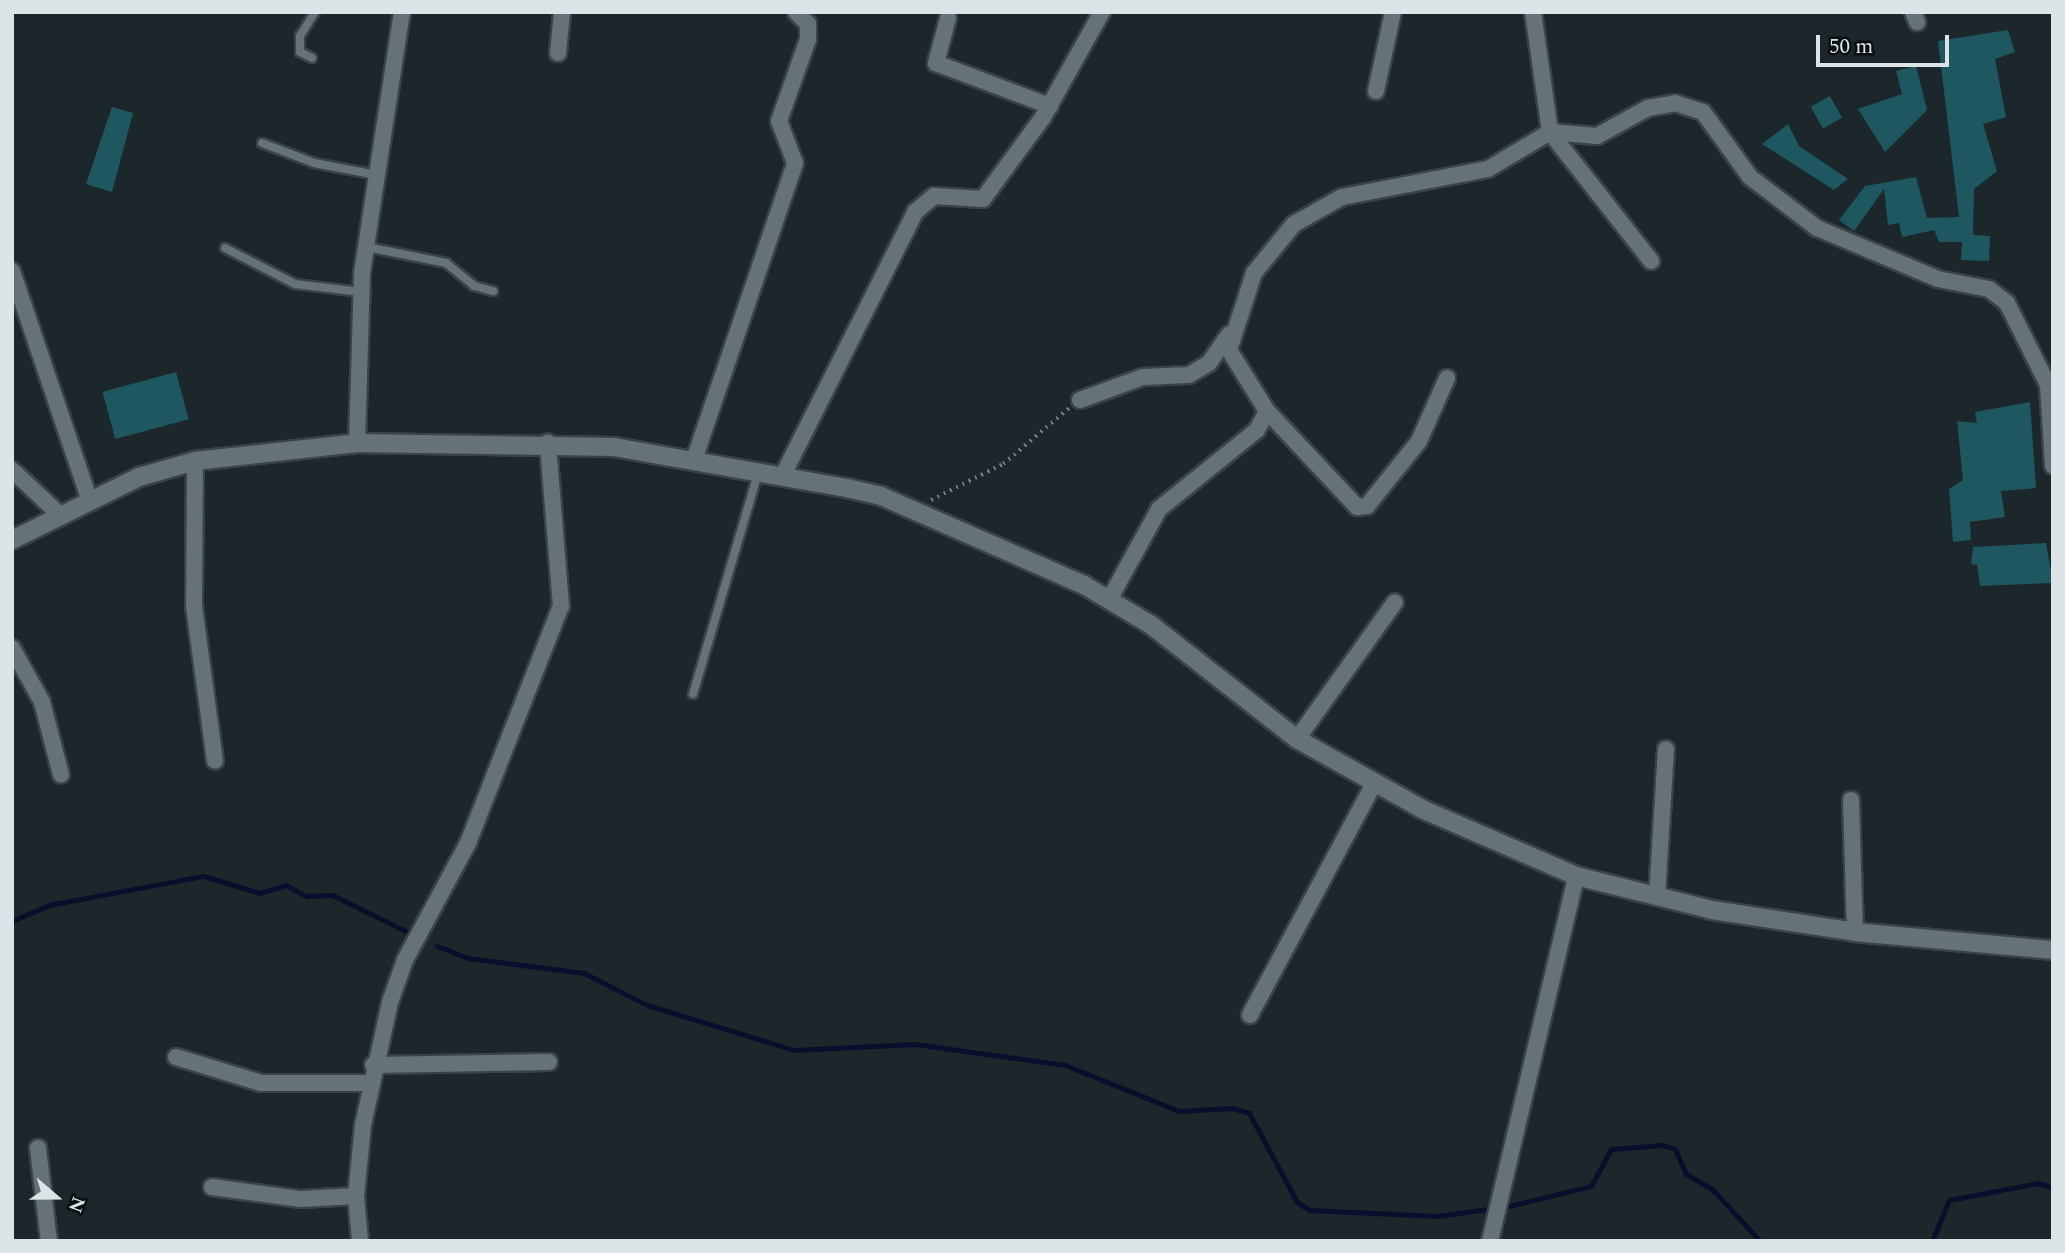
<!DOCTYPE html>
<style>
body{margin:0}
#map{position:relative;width:2065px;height:1253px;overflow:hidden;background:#1c272c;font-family:Spectral,serif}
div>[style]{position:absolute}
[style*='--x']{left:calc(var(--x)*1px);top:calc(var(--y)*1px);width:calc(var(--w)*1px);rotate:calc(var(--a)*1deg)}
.stream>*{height:5px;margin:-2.5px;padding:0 2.5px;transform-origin:2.5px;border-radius:2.5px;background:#0a0e2c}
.building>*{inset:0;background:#1e5760;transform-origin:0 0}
.path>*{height:3.5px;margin-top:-1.75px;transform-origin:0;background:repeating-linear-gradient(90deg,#727b7f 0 2px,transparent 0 7px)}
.roads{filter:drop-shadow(2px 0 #3a4347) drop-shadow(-2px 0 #3a4347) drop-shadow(0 2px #3a4347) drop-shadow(0 -2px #3a4347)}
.service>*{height:8px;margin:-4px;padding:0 4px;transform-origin:4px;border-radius:4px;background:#667279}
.minor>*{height:16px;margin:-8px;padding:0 8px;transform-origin:8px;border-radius:8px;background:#667279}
.tertiary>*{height:18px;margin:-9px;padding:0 9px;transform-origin:9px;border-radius:9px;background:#667279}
span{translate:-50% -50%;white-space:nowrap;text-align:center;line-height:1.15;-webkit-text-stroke:5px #0a0f11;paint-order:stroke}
.frame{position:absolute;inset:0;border:14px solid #dde4e7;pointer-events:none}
.north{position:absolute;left:21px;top:1162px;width:70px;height:70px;-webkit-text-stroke:5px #0a0f11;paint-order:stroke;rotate:110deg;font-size:19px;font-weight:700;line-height:28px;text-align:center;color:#dde4e7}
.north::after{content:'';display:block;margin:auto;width:24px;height:32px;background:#dde4e7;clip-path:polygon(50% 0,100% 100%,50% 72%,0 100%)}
.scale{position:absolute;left:1816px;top:35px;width:133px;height:32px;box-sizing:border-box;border:4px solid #dde4e7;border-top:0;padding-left:9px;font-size:21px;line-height:24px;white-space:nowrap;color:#dde4e7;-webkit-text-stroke:5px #0a0f11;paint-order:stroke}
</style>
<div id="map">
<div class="stream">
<i style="--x:12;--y:921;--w:40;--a:-23.4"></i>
<i style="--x:49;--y:905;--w:157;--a:-10.7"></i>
<i style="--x:203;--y:876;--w:59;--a:16.6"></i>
<i style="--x:260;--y:893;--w:27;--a:-17"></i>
<i style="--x:286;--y:885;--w:23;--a:29"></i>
<i style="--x:306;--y:896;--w:26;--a:-2"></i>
<i style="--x:332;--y:895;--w:89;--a:26"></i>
<i style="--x:437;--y:946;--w:33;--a:21"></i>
<i style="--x:468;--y:958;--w:117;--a:7.4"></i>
<i style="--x:584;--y:973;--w:71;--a:26.9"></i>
<i style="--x:647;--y:1005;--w:154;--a:17"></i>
<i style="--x:794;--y:1050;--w:121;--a:-2.8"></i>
<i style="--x:915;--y:1044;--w:151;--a:8"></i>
<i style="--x:1065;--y:1065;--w:123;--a:22"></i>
<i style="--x:1179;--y:1111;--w:53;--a:-3.2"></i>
<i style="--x:1232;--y:1108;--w:18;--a:16"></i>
<i style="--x:1249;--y:1113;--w:101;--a:61.7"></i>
<i style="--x:1297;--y:1202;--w:14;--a:34"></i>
<i style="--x:1309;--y:1210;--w:129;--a:2.7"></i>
<i style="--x:1438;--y:1216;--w:72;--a:-8"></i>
<i style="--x:1509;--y:1206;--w:84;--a:-13.7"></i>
<i style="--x:1591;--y:1186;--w:42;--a:-61.6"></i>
<i style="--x:1611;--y:1149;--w:51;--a:-4.5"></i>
<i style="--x:1662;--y:1145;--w:14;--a:17"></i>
<i style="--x:1675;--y:1149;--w:27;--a:66"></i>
<i style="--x:1686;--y:1174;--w:30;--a:30"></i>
<i style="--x:1712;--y:1189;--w:71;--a:47.3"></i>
<i style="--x:1932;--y:1241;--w:44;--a:-67.5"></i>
<i style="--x:1949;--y:1200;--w:91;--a:-10.8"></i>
<i style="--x:2038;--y:1183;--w:16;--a:18"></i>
</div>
<div class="building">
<i style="clip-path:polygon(2008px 30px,2015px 52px,1995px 59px,2006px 117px,1983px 124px,1997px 171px,1974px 189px,1973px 235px,1990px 236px,1989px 261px,1961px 260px,1962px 242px,1939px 242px,1934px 230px,1902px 237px,1899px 223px,1888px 225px,1884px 189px,1854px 231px,1839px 220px,1865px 186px,1916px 177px,1927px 218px,1959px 217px,1938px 41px)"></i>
<i style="clip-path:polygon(1916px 66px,1927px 110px,1885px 152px,1858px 109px,1902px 94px,1896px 71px)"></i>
<i style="left:1830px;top:96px;width:25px;height:22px;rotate:61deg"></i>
<i style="clip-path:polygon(112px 107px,133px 113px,112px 192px,86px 184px)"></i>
<i style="clip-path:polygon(1788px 124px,1799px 146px,1848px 179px,1834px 190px,1762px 144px)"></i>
<i style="left:176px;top:372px;width:49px;height:76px;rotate:75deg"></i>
<i style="clip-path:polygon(2030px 402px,2036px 488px,2001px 491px,2005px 517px,1970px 522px,1971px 540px,1953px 542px,1949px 489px,1963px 480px,1957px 421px,1977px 423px,1975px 412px)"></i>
<i style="clip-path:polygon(2046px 543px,2053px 583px,1980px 586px,1977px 565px,1971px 564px,1973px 547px)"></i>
</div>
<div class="path">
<i style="--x:931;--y:500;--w:80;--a:-26.6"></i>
<i style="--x:1003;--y:464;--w:87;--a:-40.3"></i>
</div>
<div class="roads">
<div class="service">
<i style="--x:312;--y:58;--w:13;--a:-153"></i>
<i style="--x:300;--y:52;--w:16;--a:-90"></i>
<i style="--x:300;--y:36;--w:28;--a:-58"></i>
<i style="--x:262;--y:143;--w:56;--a:21"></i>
<i style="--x:314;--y:163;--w:64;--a:10.8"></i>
<i style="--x:367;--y:247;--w:81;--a:11.4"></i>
<i style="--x:446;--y:263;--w:36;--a:39"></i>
<i style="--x:474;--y:286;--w:20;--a:15"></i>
<i style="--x:225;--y:248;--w:79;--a:27.2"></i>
<i style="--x:295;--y:284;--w:66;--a:6.9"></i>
<i style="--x:693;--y:694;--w:230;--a:-73.6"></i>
</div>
<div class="minor">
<i style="--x:1533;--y:12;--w:121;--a:81.9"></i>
<i style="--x:1550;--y:132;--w:164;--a:51.9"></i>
<i style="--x:1913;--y:12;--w:11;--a:68"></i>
<i style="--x:948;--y:18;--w:47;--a:104.9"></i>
<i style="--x:936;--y:63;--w:122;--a:20.7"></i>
<i style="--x:558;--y:53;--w:41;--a:-84.4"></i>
<i style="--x:1376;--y:91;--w:81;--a:-77.9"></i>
<i style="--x:12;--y:271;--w:241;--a:71.3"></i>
<i style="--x:1080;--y:400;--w:67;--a:-20.1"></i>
<i style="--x:1143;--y:377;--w:46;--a:-2.5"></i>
<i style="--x:1189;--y:375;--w:23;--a:-31"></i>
<i style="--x:1209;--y:363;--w:35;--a:-55"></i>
<i style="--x:1267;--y:411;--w:132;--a:46.8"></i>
<i style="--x:1357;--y:507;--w:10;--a:-6"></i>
<i style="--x:1367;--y:506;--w:83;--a:-51.3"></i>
<i style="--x:1419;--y:441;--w:69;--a:-66"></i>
<i style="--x:357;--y:443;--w:170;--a:-88.3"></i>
<i style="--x:362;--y:273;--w:264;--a:-81.3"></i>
<i style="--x:694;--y:460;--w:314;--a:-71.2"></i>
<i style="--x:795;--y:163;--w:45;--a:-110.9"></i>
<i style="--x:779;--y:121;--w:87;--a:-70.5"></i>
<i style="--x:808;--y:39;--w:15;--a:-90"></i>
<i style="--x:808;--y:24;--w:17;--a:-135"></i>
<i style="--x:195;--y:461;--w:145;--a:90.4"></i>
<i style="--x:194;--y:606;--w:156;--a:82.3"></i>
<i style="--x:12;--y:470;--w:63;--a:43.1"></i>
<i style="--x:783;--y:475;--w:294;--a:-63.3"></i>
<i style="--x:915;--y:212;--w:25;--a:-40"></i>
<i style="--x:934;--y:196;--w:49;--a:3.5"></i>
<i style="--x:983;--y:199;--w:102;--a:-53.8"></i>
<i style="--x:1043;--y:117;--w:120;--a:-60.7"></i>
<i style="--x:1109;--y:600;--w:104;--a:-61.2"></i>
<i style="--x:1159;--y:509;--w:126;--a:-38.9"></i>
<i style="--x:1257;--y:430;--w:21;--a:-62"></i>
<i style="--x:1267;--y:411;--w:72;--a:-121.9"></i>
<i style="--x:1229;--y:350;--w:81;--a:-72"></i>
<i style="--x:1254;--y:273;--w:63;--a:-50.8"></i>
<i style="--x:1294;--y:224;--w:55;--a:-29.4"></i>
<i style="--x:1342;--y:197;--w:149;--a:-10.9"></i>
<i style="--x:1488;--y:169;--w:72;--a:-30.8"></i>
<i style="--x:1550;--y:132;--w:47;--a:4.9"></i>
<i style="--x:1597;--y:136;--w:58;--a:-28.8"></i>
<i style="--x:1648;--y:108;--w:27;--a:-10"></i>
<i style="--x:1675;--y:103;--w:29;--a:18"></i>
<i style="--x:1703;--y:112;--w:80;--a:54.1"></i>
<i style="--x:1750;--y:177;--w:84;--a:37.3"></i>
<i style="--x:1817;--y:228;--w:131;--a:22.9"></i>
<i style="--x:1938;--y:279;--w:52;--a:11.1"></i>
<i style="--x:1989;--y:289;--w:23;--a:38"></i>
<i style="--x:2007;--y:303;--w:92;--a:63.4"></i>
<i style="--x:2048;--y:385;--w:81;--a:86.5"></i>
<i style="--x:12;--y:648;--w:62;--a:60.9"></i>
<i style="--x:42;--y:702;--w:75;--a:75.4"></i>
<i style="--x:1297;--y:739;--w:168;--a:-54.4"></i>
<i style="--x:1851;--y:800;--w:132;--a:88.3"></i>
<i style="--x:1657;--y:896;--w:147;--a:-86.5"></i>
<i style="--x:1250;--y:1015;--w:262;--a:-61.8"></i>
<i style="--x:176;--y:1057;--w:89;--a:17"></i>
<i style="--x:261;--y:1083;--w:108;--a:0"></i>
<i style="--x:373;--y:1065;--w:176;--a:-1"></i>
<i style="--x:38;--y:1148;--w:94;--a:83.3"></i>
<i style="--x:212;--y:1187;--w:90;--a:7.7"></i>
<i style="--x:301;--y:1199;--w:55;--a:-3.1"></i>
<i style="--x:360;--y:1241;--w:45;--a:-95.1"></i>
<i style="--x:356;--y:1196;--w:71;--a:-84.4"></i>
<i style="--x:363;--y:1125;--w:126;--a:-77.6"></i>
<i style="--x:390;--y:1002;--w:45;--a:-70.3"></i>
<i style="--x:405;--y:960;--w:133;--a:-61.7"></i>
<i style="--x:468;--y:843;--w:255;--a:-68.6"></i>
<i style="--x:561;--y:606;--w:164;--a:-94.6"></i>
<i style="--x:1490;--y:1241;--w:375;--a:-76.7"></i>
</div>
<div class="tertiary">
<i style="--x:12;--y:540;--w:142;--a:-26.4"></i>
<i style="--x:139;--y:477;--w:58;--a:-15.9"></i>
<i style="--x:195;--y:461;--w:163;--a:-6.3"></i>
<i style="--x:357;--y:443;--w:257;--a:0.9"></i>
<i style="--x:614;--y:447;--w:237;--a:10"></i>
<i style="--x:847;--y:488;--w:35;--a:13"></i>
<i style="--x:881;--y:496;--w:222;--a:23.7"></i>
<i style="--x:1084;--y:585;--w:78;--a:30.8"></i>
<i style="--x:1151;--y:625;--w:185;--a:38"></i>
<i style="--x:1297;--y:739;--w:143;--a:29.2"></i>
<i style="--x:1422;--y:809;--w:168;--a:23.5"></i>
<i style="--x:1576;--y:876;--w:140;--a:14"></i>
<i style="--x:1712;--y:910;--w:145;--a:8.7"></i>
<i style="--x:1855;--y:932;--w:199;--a:5.2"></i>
</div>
</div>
<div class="frame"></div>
<div class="north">N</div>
<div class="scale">50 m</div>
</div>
